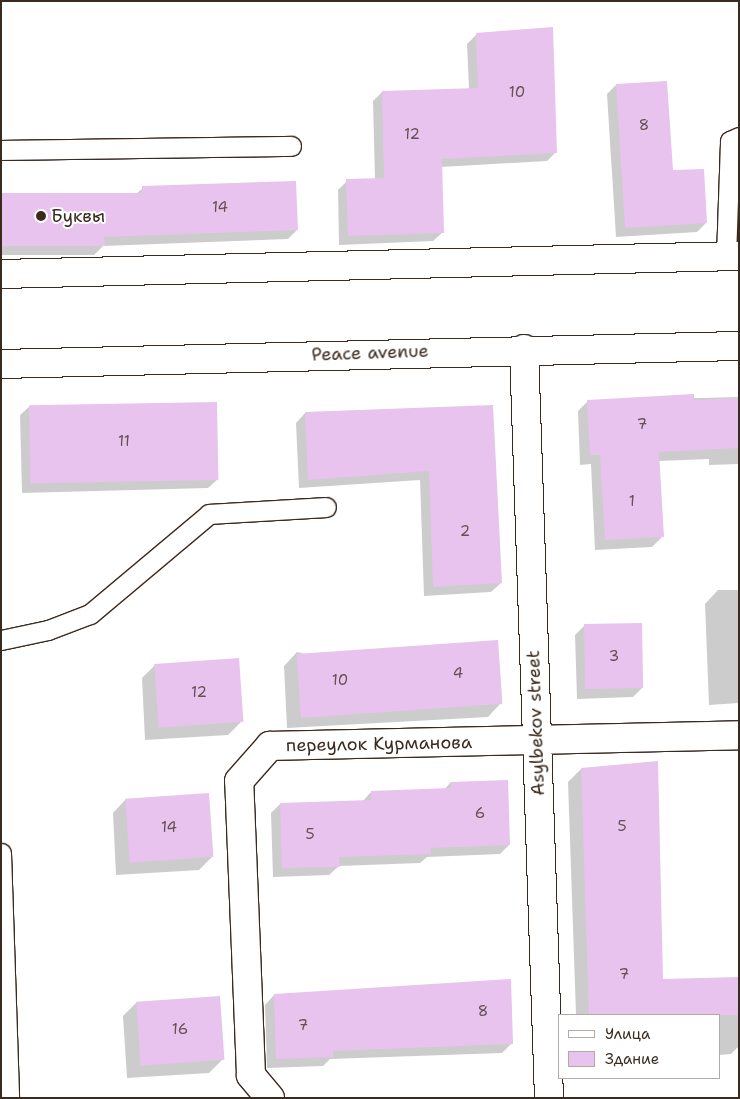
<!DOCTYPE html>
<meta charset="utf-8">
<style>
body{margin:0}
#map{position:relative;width:740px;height:1099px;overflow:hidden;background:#fff;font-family:"Shantell Sans",sans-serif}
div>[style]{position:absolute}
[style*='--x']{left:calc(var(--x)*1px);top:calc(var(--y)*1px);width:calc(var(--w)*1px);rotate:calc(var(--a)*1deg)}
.shadow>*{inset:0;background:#0003}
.building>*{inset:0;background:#e7c3ee;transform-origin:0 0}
.roads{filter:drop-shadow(1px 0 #3b2a1e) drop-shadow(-1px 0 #3b2a1e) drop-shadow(0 1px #3b2a1e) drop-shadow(0 -1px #3b2a1e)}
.lane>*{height:19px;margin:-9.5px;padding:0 9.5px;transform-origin:9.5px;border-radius:9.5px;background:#fff}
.street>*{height:28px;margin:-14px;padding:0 14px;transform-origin:14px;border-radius:14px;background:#fff}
.secondary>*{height:28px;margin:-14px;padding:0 14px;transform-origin:14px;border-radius:14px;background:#fff}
.dots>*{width:14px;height:14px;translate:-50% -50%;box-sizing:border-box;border:2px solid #fff;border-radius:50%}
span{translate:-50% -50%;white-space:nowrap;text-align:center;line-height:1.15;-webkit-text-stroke:4px #fff;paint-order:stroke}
.number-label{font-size:15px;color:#665052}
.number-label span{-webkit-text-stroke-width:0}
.poi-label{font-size:18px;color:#3b2a1e}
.left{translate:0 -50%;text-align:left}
.street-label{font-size:18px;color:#3b2a1e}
.frame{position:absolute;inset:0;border:2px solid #3b2a1e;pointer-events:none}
.legend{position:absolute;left:558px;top:1014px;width:162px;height:65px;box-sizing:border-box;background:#fff;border:1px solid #b1aaa5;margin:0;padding:6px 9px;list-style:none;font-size:15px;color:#3b2a1e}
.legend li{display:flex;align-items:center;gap:10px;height:25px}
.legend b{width:25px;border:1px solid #b1aaa5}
</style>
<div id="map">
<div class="shadow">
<i style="clip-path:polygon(476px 35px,556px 152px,547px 161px,441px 167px,443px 232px,433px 241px,339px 245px,338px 190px,347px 181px,375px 180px,373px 101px,382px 92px,469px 89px,467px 44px)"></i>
<i style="clip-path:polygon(616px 85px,706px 223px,697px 232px,616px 237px,607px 94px)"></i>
<i style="clip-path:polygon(143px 188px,297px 230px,288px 239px,103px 246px,94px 255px,1px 255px,1px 195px,136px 194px)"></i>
<i style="clip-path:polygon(739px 397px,739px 464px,709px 465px,709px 459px,659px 461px,663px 536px,652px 547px,595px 550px,591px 464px,580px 465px,578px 411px,588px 401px)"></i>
<i style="clip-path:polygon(30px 406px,218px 479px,208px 488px,22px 493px,20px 415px)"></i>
<i style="clip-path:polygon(491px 406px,501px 583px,491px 592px,424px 596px,420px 480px,299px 488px,296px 423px,305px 413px)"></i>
<i style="clip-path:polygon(718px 590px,739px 590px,739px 703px,709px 705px,705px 604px)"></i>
<i style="clip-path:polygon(584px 626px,642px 688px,633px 697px,577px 699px,575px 635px)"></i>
<i style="clip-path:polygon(297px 652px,501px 703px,488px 717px,287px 728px,284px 666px)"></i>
<i style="clip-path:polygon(155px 665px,241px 722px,228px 735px,145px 740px,142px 678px)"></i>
<i style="clip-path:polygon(581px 769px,662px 980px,739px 978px,739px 1046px,731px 1054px,719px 1055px,719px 1015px,576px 1015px,568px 782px)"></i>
<i style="clip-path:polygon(450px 783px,509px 845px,500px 854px,427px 857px,420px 863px,339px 866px,329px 875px,273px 877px,271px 813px,280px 804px,362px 802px,371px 792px,444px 790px)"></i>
<i style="clip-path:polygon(126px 799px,212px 857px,199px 870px,116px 875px,113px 813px)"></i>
<i style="clip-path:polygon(274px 995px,512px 1043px,502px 1053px,330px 1059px,323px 1066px,267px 1068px,265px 1005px)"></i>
<i style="clip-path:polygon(137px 1002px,223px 1059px,209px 1073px,127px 1078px,123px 1016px)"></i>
</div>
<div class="building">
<i style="clip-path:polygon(553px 27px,557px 153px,442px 159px,444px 233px,348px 236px,346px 179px,384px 178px,382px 91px,478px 88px,476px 33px)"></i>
<i style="clip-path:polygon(667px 81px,673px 170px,704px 169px,707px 223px,625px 228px,616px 84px)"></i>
<i style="clip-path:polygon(296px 181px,298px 230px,104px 237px,105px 246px,1px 246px,1px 193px,142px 193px,142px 186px)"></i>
<i style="clip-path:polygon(694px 394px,694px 400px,739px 398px,739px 448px,659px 452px,664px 537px,605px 540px,600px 455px,590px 455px,587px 400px)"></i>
<i style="left:217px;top:402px;width:78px;height:188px;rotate:89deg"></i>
<i style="clip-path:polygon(493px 405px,502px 583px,433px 587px,429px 471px,308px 480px,305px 412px)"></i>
<i style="left:642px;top:623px;width:65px;height:58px;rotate:89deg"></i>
<i style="left:498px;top:640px;width:64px;height:202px;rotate:86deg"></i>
<i style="left:239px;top:658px;width:64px;height:85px;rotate:86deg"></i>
<i style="clip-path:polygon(658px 761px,663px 979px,739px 977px,739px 1015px,589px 1015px,581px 768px)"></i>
<i style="clip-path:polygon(508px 780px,510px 845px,431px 848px,431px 854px,339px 857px,340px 867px,282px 868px,280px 803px,371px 800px,371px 791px,450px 788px,450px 782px)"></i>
<i style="left:209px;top:793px;width:64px;height:84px;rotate:86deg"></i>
<i style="clip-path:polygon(511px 979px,513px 1044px,333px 1051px,333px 1057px,276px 1059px,274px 994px)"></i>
<i style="left:220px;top:996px;width:64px;height:84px;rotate:86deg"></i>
</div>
<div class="roads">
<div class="lane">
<i style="--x:1;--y:150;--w:290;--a:-0.8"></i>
<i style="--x:726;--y:257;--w:116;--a:-88"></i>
<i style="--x:730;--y:141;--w:10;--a:-24"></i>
<i style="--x:1;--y:640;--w:48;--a:-12"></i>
<i style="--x:48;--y:630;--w:45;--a:-20.9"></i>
<i style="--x:90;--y:614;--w:155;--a:-40"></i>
<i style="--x:209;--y:514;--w:117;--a:-3.4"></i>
<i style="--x:1;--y:853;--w:245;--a:88.1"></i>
</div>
<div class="street">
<i style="--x:524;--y:349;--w:749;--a:88.09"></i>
<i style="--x:270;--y:1098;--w:30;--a:-130"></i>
<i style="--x:251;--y:1075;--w:294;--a:-92.3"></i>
<i style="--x:239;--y:781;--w:47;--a:-48.5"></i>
<i style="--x:270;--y:746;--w:469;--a:-1.3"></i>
</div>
<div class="secondary">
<i style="--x:1;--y:274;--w:738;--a:-1.4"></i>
<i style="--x:1;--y:364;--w:738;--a:-1.4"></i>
</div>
</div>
<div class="dots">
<i style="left:41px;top:216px;background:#3b2a1e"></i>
</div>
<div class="number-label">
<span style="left:517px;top:93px">10</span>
<span style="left:644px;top:126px">8</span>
<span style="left:412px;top:135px">12</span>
<span style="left:220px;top:208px">14</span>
<span style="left:642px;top:425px">7</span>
<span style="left:124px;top:442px">11</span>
<span style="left:632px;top:502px">1</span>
<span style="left:465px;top:532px">2</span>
<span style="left:614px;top:657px">3</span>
<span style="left:458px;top:674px">4</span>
<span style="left:340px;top:681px">10</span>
<span style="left:199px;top:693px">12</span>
<span style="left:480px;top:814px">6</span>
<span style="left:622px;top:827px">5</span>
<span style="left:169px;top:828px">14</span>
<span style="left:310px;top:835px">5</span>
<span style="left:624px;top:975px">7</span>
<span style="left:483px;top:1012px">8</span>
<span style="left:303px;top:1026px">7</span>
<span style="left:180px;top:1030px">16</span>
</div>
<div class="poi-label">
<span class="left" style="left:51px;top:216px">Буквы</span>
</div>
<div class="street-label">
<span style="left:370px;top:353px;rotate:-2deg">Peace avenue</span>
<span style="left:536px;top:723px;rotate:-92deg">Asylbekov street</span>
<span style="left:379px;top:744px;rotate:-1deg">переулок Курманова</span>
</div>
<div class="frame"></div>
<ul class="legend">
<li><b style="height:6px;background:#fff"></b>Улица</li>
<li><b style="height:14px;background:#e7c3ee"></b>Здание</li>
</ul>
</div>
